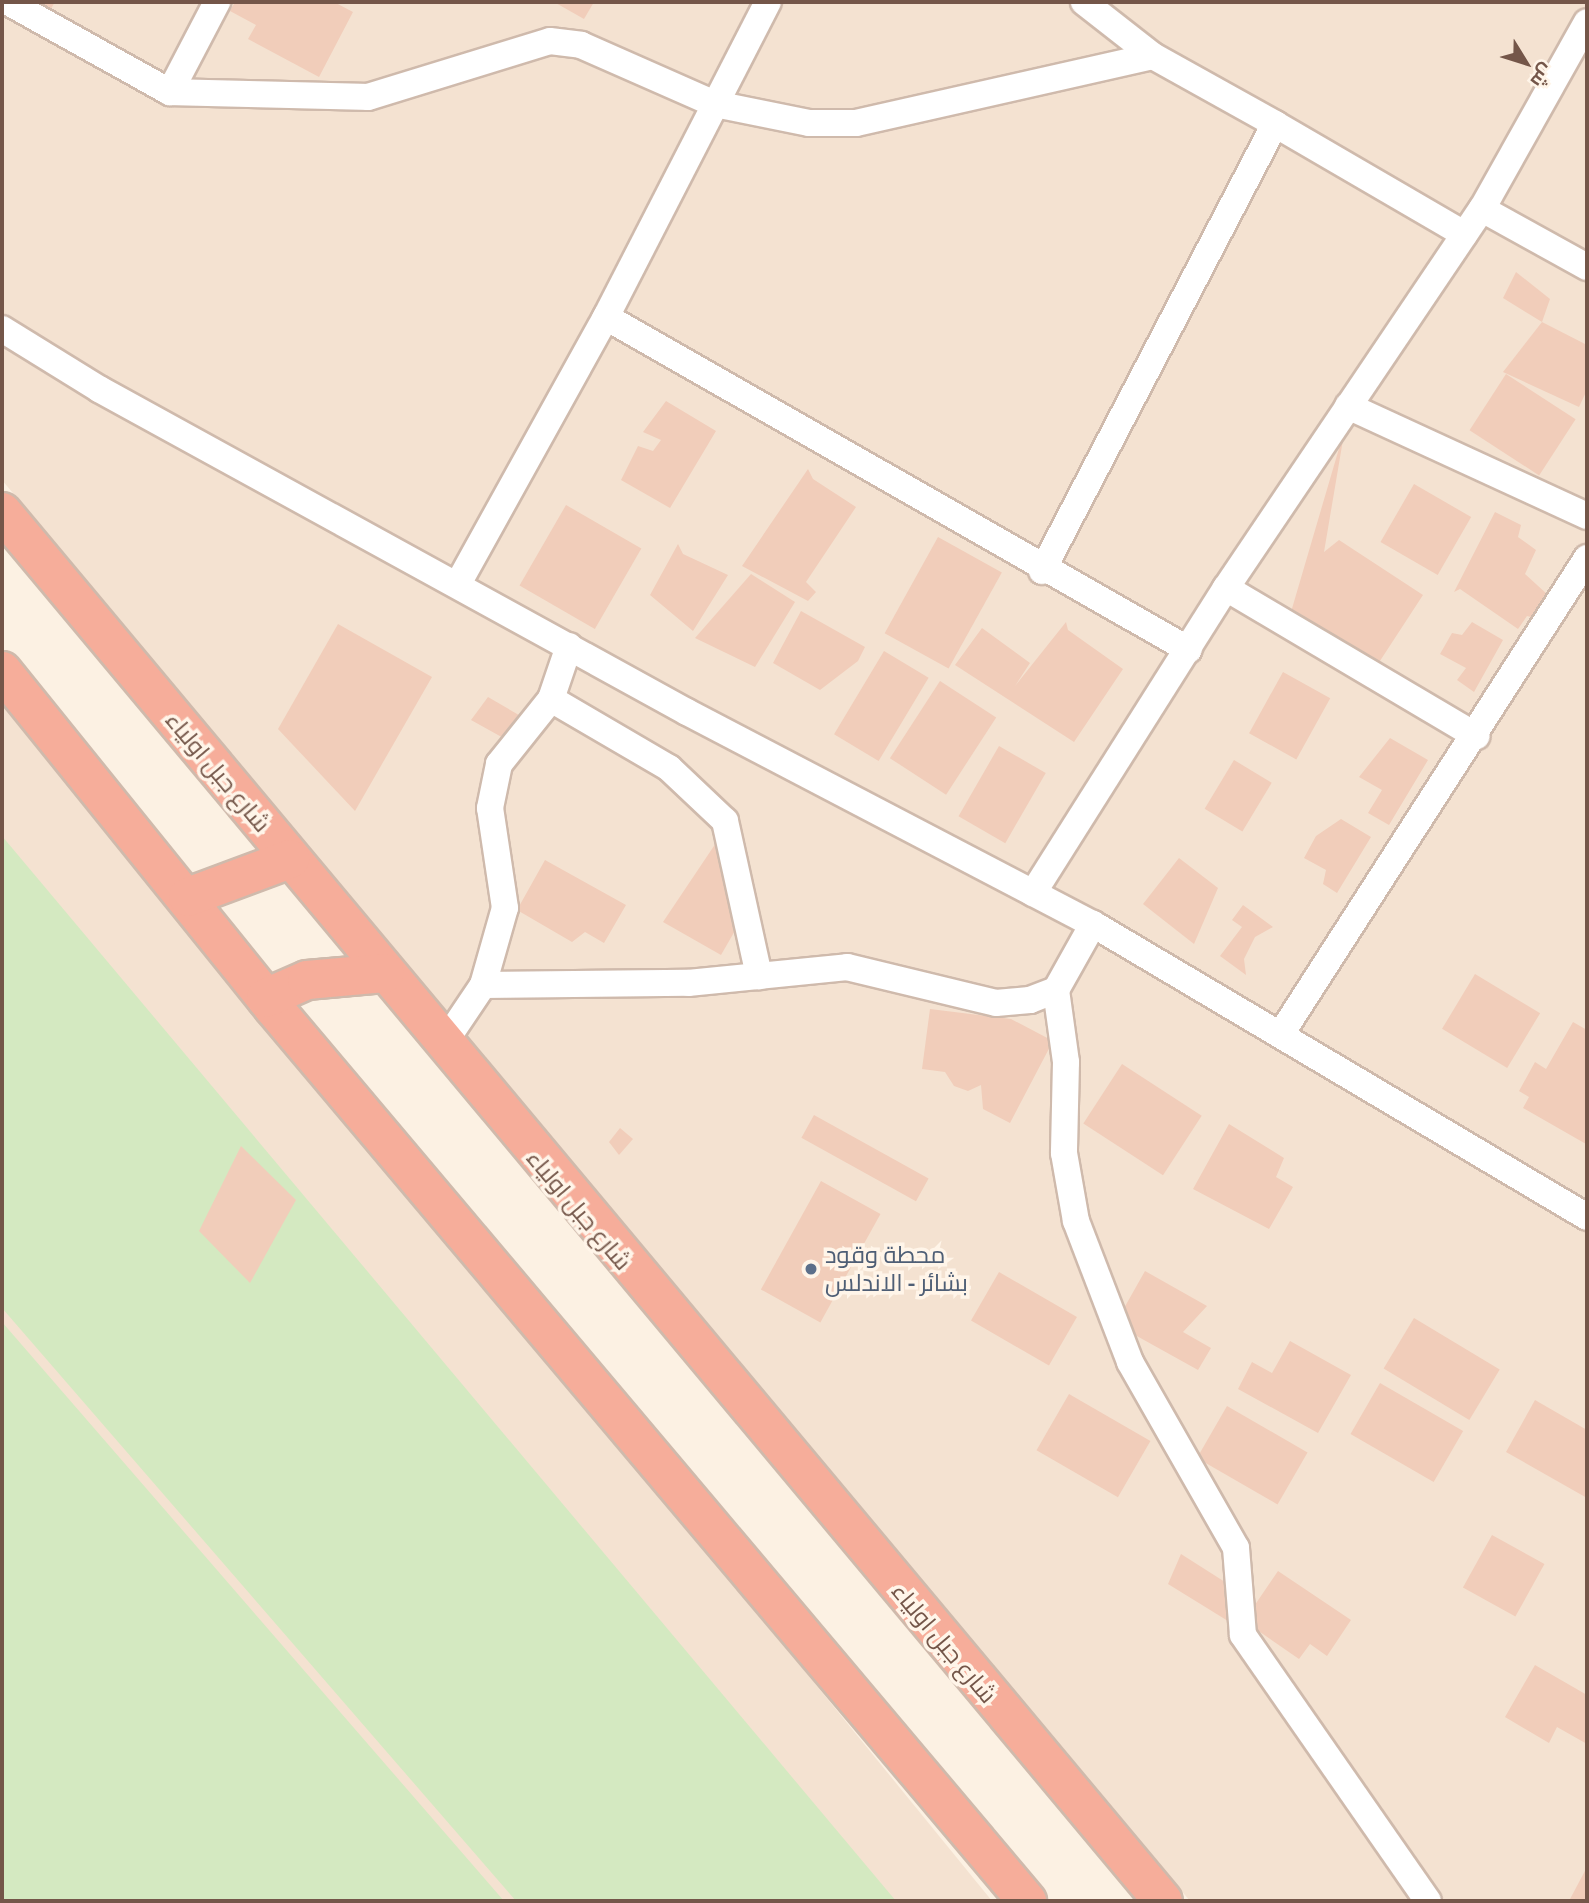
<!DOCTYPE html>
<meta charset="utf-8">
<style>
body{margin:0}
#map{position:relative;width:1589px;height:1903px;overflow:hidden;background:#fcf1e3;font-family:"Archivo Narrow",Cairo,sans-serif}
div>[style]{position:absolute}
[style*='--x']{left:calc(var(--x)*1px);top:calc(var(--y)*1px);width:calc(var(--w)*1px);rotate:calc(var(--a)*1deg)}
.residential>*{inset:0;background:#f4e2d1}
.green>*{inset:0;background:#d4e9c1}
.building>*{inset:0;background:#f1cdba;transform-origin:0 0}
.roads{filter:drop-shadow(2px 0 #cfbaac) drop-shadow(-2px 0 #cfbaac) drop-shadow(0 2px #cfbaac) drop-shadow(0 -2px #cfbaac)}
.street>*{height:26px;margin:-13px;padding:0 13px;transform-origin:13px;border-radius:13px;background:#fff}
.highway>*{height:38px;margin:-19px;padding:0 19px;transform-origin:19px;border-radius:19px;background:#f6ad9a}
.dots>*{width:19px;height:19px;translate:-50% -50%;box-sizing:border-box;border:4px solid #fff5e9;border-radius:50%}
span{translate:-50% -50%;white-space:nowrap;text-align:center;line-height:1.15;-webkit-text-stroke:7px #fff5e9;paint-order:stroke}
.street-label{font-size:24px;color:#745649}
.service-label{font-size:24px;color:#4e5e75}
.left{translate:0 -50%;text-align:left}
.frame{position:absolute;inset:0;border:4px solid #745649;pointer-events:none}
.north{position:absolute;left:1491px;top:28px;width:70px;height:70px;-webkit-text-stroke:5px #fff5e9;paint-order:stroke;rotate:128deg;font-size:19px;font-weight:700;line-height:28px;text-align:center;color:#745649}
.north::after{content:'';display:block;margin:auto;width:24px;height:32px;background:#745649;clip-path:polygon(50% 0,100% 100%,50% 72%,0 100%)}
</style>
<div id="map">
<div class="residential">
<i style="clip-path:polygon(2px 2px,1587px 2px,1587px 1901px,1190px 1901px,2px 480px)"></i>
<i style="clip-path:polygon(2px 685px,992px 1901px,2px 1901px)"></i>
</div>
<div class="green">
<i style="clip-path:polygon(2px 836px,896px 1901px,516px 1901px,2px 1308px)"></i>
<i style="clip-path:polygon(2px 1322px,504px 1901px,2px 1901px)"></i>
</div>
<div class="building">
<i style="clip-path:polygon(25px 2px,55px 2px,47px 15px)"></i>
<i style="clip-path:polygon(235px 2px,334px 2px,353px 12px,319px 77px,248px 39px,256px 25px,230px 11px)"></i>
<i style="clip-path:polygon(554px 2px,594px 2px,584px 19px)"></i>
<i style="clip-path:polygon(1516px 272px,1550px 299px,1542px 322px,1503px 298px)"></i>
<i style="clip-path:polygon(1542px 322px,1587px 345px,1587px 390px,1579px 407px,1503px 372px)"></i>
<i style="left:1506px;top:374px;width:83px;height:67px;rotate:33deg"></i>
<i style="clip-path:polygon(666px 401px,716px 431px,670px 508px,621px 480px,638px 446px,653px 451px,661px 440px,643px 432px)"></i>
<i style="clip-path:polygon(1345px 428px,1324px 552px,1339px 540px,1423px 595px,1376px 667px,1291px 612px)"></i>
<i style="clip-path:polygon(808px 469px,813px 479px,856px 507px,806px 582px,816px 592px,808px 601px,742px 566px)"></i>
<i style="left:1414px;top:484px;width:66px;height:67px;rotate:30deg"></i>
<i style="left:566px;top:505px;width:87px;height:93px;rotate:30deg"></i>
<i style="clip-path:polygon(1495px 512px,1521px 525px,1518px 537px,1536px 550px,1525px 574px,1548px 595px,1538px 619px,1527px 616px,1518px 629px,1460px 589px,1454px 592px)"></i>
<i style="left:938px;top:537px;width:73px;height:110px;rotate:29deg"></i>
<i style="clip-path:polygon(678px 544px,683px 554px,728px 575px,693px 631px,650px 595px)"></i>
<i style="clip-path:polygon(751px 574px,795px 602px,755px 667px,695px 638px)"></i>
<i style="clip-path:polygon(801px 611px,865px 647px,858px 661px,820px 690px,773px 663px)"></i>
<i style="clip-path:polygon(1066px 622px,1068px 630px,1123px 669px,1074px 742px,955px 665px,982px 628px,1030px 663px,1015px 686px)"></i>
<i style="clip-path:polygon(1472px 622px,1503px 640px,1474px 692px,1457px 680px,1466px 668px,1440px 654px,1452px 633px,1462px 635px)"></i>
<i style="clip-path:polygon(338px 624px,432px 677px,355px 811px,278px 729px)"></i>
<i style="left:884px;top:651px;width:52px;height:97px;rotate:31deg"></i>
<i style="left:1283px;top:672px;width:54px;height:70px;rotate:29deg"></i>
<i style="left:940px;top:681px;width:67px;height:92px;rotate:33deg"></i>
<i style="clip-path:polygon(488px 697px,524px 718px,507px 740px,471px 720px)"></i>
<i style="clip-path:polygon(1390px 738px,1428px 760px,1389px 825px,1368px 813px,1382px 790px,1359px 777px)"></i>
<i style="left:999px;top:746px;width:54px;height:81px;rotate:30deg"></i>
<i style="left:1234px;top:760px;width:44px;height:57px;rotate:31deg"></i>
<i style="clip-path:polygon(1341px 819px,1371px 837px,1337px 893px,1323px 884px,1326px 870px,1304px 858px,1316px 836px)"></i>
<i style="clip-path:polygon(726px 828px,744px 915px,721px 955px,663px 922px)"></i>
<i style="clip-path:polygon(1179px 858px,1218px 888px,1194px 944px,1143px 904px)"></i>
<i style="clip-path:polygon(545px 860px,626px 905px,604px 943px,585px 932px,572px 942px,517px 910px)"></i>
<i style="clip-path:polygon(1243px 905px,1273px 927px,1255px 937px,1244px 959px,1246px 975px,1220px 956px,1242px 927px,1232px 920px)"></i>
<i style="left:1475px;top:974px;width:76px;height:64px;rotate:31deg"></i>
<i style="clip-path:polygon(930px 1009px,1011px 1019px,1053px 1041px,1010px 1123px,983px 1109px,981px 1085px,968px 1091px,954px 1086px,945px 1072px,922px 1069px)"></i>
<i style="clip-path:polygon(1573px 1022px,1587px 1030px,1586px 1144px,1523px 1108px,1529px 1097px,1519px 1091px,1535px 1062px,1546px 1069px)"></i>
<i style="left:1122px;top:1064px;width:95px;height:71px;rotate:33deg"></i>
<i style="left:814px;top:1115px;width:131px;height:26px;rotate:29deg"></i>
<i style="clip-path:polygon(1229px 1124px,1284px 1158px,1276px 1177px,1293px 1187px,1269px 1229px,1193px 1189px)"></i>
<i style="clip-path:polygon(620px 1128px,633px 1139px,619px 1155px,609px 1142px)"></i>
<i style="clip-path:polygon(241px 1146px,296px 1200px,250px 1283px,199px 1231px)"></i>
<i style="left:821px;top:1181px;width:68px;height:124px;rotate:29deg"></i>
<i style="clip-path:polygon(1145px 1271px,1207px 1306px,1183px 1332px,1211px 1348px,1198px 1370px,1126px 1330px,1119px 1317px)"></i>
<i style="left:999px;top:1272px;width:90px;height:56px;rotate:30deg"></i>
<i style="left:1414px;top:1318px;width:100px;height:59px;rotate:31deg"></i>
<i style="clip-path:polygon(1290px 1341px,1351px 1375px,1318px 1433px,1238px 1389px,1252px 1362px,1272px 1373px)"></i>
<i style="left:1380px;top:1383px;width:96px;height:59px;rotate:30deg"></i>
<i style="left:1069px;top:1394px;width:94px;height:65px;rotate:30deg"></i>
<i style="clip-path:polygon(1535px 1400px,1587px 1430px,1587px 1498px,1506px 1452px)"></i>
<i style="left:1227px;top:1406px;width:93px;height:60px;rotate:30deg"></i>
<i style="left:1492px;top:1535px;width:60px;height:60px;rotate:29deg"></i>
<i style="clip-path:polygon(1181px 1554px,1236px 1589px,1228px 1621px,1168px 1584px)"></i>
<i style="clip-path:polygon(1278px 1571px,1351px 1620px,1327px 1656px,1310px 1644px,1299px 1659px,1244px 1621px)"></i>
<i style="clip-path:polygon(1535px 1665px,1587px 1695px,1587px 1744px,1557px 1727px,1549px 1743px,1505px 1717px)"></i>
<i style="clip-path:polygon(1587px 1867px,1587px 1901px,1569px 1901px)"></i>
</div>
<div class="roads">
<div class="street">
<i style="--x:8;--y:2;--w:185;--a:29.1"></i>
<i style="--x:170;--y:92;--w:198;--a:1.4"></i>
<i style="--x:368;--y:97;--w:190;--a:-17.1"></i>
<i style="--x:550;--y:41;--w:31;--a:7"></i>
<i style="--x:581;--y:45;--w:146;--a:23.8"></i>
<i style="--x:715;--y:104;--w:96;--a:11.4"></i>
<i style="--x:809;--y:123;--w:47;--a:0"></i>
<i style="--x:856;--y:123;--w:304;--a:-12.7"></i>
<i style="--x:1084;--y:2;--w:88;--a:38"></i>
<i style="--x:1153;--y:56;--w:140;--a:29.1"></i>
<i style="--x:170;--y:92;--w:102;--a:-62.4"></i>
<i style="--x:1482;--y:209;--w:120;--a:28.9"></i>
<i style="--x:606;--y:317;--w:671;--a:29.73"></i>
<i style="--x:2;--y:329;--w:114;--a:31.7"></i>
<i style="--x:99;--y:389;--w:671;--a:28.78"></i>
<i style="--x:687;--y:712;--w:458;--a:27.6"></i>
<i style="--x:1093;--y:924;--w:574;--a:30.67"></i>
<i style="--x:1348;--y:406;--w:263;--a:24.7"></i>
<i style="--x:1042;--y:571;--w:504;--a:-62.47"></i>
<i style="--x:1275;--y:124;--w:219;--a:30.2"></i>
<i style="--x:459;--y:582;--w:303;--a:-61"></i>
<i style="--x:606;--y:317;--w:354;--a:-62.8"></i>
<i style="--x:1226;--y:588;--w:291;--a:30.6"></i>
<i style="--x:551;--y:699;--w:137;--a:30.3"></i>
<i style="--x:669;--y:768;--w:77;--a:43.4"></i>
<i style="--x:725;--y:821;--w:159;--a:77.6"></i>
<i style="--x:1033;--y:893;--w:361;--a:-57.7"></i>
<i style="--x:1226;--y:588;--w:457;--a:-56"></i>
<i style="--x:1482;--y:209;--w:214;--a:-60.7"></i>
<i style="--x:483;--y:985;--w:205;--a:-0.6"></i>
<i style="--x:688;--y:983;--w:160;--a:-5.7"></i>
<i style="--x:847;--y:967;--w:153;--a:13.6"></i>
<i style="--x:996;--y:1003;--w:34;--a:-5"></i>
<i style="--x:1030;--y:1000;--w:28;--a:-21"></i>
<i style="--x:1056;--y:990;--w:76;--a:-60.7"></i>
<i style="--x:1056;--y:990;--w:73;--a:82.1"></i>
<i style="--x:1066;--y:1062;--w:91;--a:91.3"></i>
<i style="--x:1064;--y:1153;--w:69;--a:80"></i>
<i style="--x:1076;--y:1221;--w:151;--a:69"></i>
<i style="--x:1130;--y:1362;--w:214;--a:60.3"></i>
<i style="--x:1236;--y:1548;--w:87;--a:85.4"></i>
<i style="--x:1243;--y:1635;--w:324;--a:55.2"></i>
<i style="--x:1281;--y:1034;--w:566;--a:-57.26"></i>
<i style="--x:442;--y:1046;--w:73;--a:-56.1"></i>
<i style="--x:483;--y:985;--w:80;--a:-74.1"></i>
<i style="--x:505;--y:908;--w:101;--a:-98.5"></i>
<i style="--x:490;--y:808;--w:45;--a:-78.4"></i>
<i style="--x:499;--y:764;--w:83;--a:-51.3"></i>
<i style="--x:551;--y:699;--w:56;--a:-71.2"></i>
</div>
<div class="highway">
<i style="--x:2;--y:512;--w:1810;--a:50.11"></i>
<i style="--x:2;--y:671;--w:432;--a:51.1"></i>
<i style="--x:273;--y:1007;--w:1170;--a:49.86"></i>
<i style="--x:188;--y:897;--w:109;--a:-20.4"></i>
<i style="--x:266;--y:998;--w:45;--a:-23.7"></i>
<i style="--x:307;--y:980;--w:78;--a:-5.1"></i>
</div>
</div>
<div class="dots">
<i style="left:811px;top:1269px;background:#5c6f8a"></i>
</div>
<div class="street-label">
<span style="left:218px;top:772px;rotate:50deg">شارع جبل اولياء</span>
<span style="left:579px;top:1210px;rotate:50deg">شارع جبل اولياء</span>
<span style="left:944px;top:1643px;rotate:50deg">شارع جبل اولياء</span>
</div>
<div class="service-label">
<span class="left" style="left:825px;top:1269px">محطة وقود<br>بشائر - الاندلس</span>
</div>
<div class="frame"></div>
<div class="north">ش</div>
</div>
